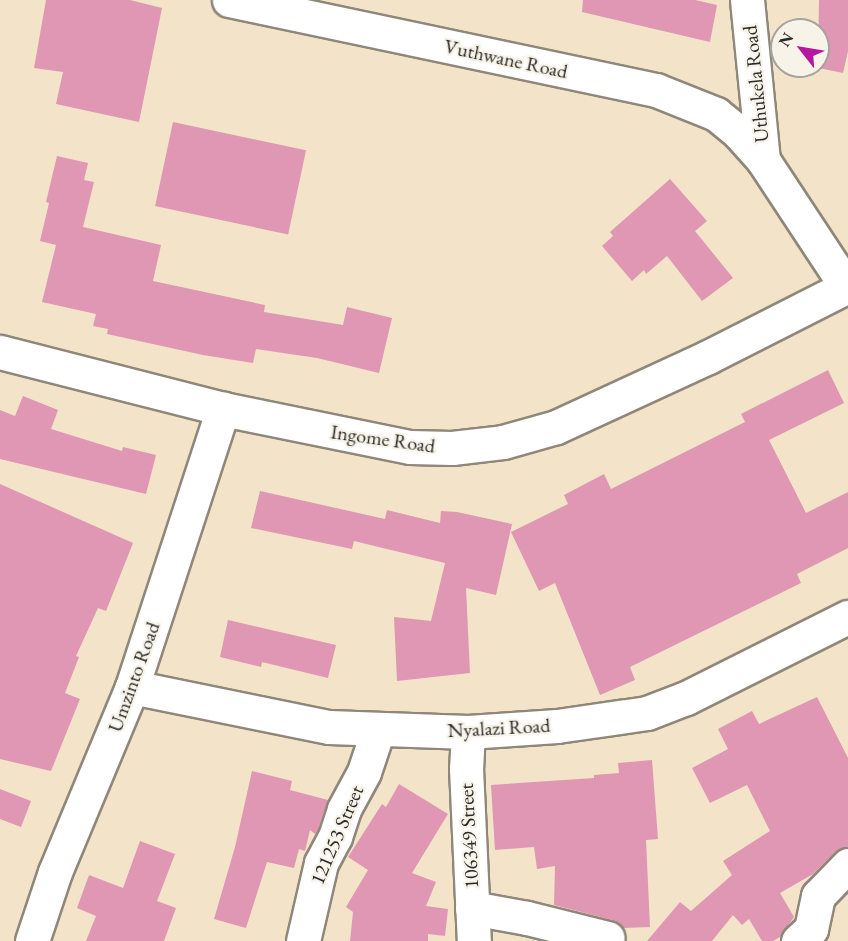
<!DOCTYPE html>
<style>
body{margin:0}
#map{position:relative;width:848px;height:941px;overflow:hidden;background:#f2e3c9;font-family:"EB Garamond",serif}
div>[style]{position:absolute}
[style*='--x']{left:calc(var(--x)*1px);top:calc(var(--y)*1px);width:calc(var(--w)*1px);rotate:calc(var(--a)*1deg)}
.building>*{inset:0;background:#df97b4;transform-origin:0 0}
.roads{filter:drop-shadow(2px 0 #8e877a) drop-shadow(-2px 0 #8e877a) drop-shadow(0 2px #8e877a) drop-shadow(0 -2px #8e877a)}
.minor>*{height:33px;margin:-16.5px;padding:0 16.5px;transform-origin:16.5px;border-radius:16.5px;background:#fff}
span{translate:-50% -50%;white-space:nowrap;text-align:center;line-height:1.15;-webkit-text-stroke:4.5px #f7f3e8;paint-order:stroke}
.street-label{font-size:20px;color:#2b2b2b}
.north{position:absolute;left:770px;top:18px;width:60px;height:60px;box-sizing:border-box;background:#f7f3e8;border:2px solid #a5a39c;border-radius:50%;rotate:301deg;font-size:16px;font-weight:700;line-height:24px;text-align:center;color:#2b2b2b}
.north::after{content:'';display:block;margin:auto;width:21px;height:27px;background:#b5179e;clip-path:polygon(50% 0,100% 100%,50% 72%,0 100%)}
</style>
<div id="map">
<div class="building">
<i style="clip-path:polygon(46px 0,130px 0,162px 8px,139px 122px,56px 104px,63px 72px,34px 68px)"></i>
<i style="clip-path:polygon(583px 0,695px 0,717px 5px,710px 42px,582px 12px)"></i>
<i style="clip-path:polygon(819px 0,848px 0,848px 51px,843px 73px,809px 66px,818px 66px)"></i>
<i style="left:173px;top:122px;width:136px;height:86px;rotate:12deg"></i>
<i style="clip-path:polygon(57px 156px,88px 163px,84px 180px,94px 182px,83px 227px,161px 245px,153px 281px,265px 305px,264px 312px,343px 325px,347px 307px,392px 318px,379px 373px,317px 358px,256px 349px,253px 363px,203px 355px,107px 334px,108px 329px,93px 326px,96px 314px,42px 302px,56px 245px,40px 241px,49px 203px,46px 202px)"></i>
<i style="clip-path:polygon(670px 179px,707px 221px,695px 231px,733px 278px,702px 301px,667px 256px,646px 274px,644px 270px,632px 281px,602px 246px,613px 236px,610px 232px)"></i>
<i style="clip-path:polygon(828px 370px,844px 403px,769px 440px,806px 513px,848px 492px,848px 548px,797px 574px,801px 583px,630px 667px,635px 680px,600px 695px,555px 583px,539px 591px,511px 532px,568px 504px,564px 495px,604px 474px,611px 489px,745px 422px,741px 414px)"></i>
<i style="clip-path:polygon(23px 396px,58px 410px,51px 429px,122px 451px,123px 447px,156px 455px,146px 494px,0 459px,0 410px,15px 416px)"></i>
<i style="clip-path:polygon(0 484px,133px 543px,106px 611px,98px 608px,76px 656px,79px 657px,65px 693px,80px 699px,51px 771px,0 759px)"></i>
<i style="clip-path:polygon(260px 491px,385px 519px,387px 510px,440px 523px,441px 511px,457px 512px,512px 524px,496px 595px,466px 588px,470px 673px,397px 681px,394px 617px,431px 621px,445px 563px,354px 541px,352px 549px,251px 528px)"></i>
<i style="clip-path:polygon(228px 620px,336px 645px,328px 678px,262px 662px,261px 667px,220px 657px)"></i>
<i style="clip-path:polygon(817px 697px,848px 758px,848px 847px,835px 852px,813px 874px,780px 893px,794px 917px,780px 937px,773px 941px,762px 941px,749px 919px,742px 925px,733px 915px,712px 941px,647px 941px,680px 902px,691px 911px,732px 875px,723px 861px,770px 831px,747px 785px,710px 803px,692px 768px,728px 749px,718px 729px,752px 711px,759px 724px)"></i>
<i style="clip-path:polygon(652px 760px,658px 839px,646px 840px,650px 927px,623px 928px,612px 920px,554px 905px,555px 866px,537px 869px,534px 847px,495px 850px,491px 785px,594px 778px,594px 775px,619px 773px,618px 763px)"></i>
<i style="clip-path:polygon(252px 771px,292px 781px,290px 790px,328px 800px,318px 830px,315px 834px,310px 830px,305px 851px,299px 849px,294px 868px,267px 862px,246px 928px,214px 919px,235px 847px)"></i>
<i style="clip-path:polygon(399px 784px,448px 814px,412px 873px,436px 882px,426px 906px,448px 909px,445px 936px,428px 934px,428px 941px,350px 941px,353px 912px,346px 907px,368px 870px,348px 857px,382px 804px,386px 807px)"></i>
<i style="clip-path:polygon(0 789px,31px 801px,21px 827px,0 819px)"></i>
<i style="clip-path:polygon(140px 841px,175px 854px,157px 901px,176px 908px,164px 941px,86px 941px,96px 916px,77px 908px,89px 875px,123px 888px)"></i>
</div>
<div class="roads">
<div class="minor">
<i style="--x:229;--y:0;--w:436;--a:11.9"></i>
<i style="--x:656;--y:90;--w:65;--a:21.8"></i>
<i style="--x:716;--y:114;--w:28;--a:39"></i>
<i style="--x:738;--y:132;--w:38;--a:48"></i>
<i style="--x:747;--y:0;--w:161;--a:84.3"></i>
<i style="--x:763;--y:160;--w:151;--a:56.6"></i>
<i style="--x:0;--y:352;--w:230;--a:14.3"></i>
<i style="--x:223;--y:409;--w:191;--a:11.5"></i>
<i style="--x:410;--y:447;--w:42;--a:1.4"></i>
<i style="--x:452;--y:448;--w:51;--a:-6.7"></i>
<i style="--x:503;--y:442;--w:55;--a:-15.8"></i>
<i style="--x:556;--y:427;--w:167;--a:-24.7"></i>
<i style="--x:708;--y:357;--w:157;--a:-26.9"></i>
<i style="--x:132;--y:687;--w:201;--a:11.5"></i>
<i style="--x:329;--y:727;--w:139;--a:2.1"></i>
<i style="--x:468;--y:732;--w:89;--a:-3.9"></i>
<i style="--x:557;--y:726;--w:91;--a:-8.2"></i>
<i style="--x:647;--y:713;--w:42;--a:-21"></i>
<i style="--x:686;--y:698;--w:181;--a:-26.6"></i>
<i style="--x:468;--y:732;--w:36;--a:93"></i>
<i style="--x:466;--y:768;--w:173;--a:87.4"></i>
<i style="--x:472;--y:908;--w:56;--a:10.3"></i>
<i style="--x:527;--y:918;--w:83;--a:13.9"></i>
<i style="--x:32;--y:941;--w:73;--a:-71.6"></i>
<i style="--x:55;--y:872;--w:200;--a:-67.4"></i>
<i style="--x:132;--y:687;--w:293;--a:-71.9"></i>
<i style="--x:303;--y:941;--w:80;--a:-77"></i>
<i style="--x:321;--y:863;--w:30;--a:-62"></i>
<i style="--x:335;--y:837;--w:29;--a:-72"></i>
<i style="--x:344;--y:809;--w:42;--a:-61.6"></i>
<i style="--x:364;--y:772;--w:44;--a:-71.6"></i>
<i style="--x:798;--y:941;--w:18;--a:-43"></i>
<i style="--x:811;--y:929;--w:34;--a:-78"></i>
<i style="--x:818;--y:896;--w:43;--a:-45.9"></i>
</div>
</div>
<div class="street-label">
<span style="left:506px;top:59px;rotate:12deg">Vuthwane Road</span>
<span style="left:756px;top:84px;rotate:-96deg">Uthukela Road</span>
<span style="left:383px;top:439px;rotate:8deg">Ingome Road</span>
<span style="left:134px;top:677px;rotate:-70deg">Umzinto Road</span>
<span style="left:499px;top:728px;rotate:-3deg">Nyalazi Road</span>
<span style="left:337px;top:835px;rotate:-67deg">121253 Street</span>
<span style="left:469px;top:836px;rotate:-93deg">106349 Street</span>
</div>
<div class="north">N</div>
</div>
